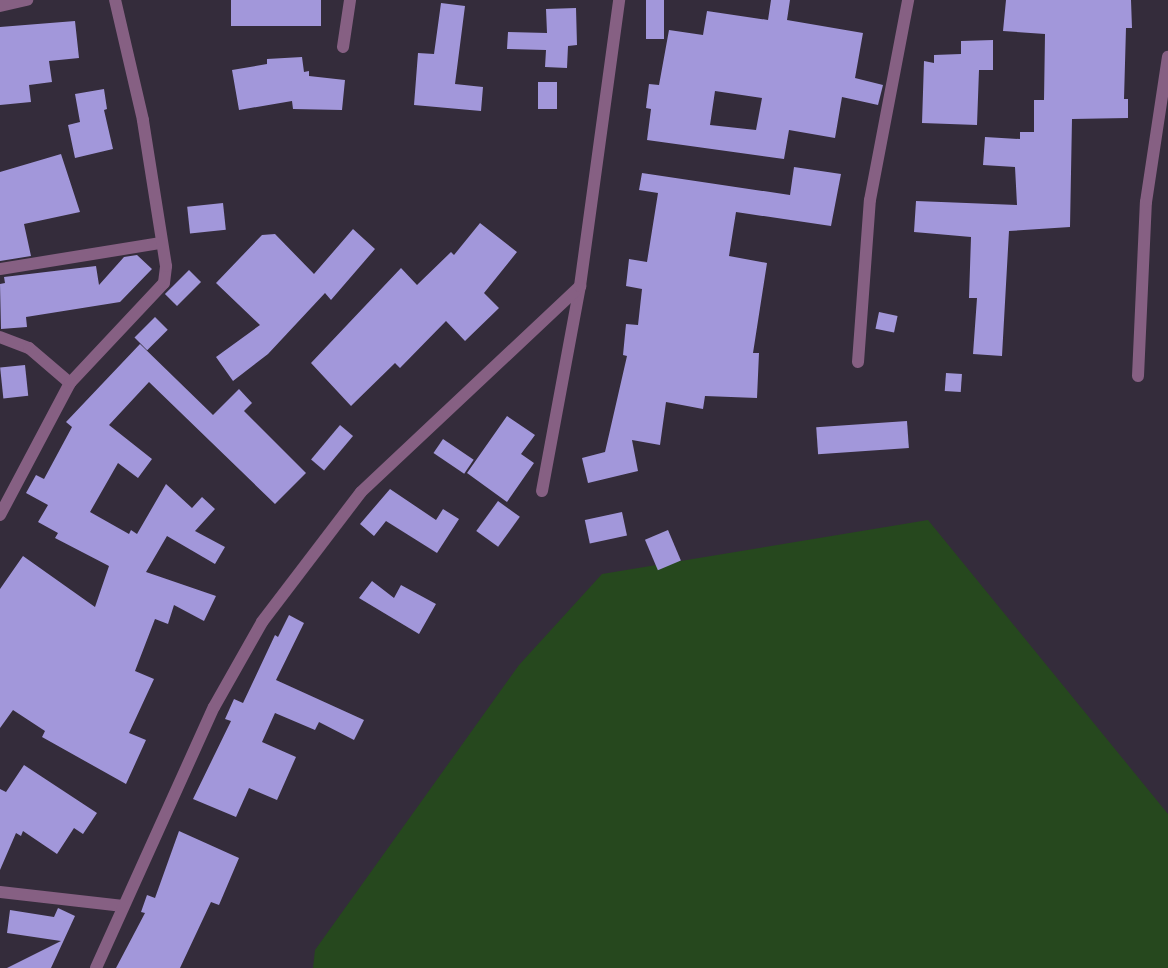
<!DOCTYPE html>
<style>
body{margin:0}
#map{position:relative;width:1168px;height:968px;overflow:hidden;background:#342c3b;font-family:Ubuntu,sans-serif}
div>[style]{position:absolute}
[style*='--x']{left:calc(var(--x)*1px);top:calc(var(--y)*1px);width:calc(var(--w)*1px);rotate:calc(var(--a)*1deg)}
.green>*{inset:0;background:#26481e}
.building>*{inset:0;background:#a297da;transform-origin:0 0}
.minor>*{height:12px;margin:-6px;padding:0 6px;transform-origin:6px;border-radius:6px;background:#866083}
.tertiary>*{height:12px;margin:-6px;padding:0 6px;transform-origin:6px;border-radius:6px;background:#866083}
span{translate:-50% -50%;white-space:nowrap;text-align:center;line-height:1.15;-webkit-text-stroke:6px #342c3b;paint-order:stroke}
</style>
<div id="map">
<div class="green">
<i style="clip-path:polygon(928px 520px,1168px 814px,1168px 968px,313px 968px,315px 950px,519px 665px,602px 574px)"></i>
</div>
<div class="building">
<i style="left:231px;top:0;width:90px;height:26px"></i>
<i style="left:646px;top:0;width:18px;height:39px"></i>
<i style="clip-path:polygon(evenodd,771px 0,790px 0,787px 20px,863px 33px,855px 78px,883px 85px,878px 105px,842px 97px,835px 138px,789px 130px,784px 159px,647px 140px,651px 109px,646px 108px,649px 84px,659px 85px,669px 30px,703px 35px,707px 11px,768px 20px,771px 0,715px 91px,762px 98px,756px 130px,710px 125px,715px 91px)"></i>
<i style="clip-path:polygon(1006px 0,1131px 0,1132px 28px,1126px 28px,1124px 99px,1128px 99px,1128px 118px,1072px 119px,1070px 227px,1009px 231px,1002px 356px,973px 354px,977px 298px,969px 298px,971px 237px,914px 232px,916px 201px,1017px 205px,1015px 167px,983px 165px,985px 137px,1020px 139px,1020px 132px,1034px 132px,1034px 100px,1044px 100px,1045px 34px,1003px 31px)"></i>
<i style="clip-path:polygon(441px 3px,465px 6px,455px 84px,483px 87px,481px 111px,414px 105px,418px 53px,434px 54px)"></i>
<i style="clip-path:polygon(576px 8px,577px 45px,568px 46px,567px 68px,545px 67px,546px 50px,507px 49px,508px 32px,547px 33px,546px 9px)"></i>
<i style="clip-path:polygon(75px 21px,79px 58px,49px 61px,52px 82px,29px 85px,31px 102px,0 105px,0 27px)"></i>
<i style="clip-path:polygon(993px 40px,993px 70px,979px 70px,977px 125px,922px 123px,924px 61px,934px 63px,934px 55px,961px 54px,961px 41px)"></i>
<i style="clip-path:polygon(302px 57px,304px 72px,309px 71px,309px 76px,345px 80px,342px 110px,293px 109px,292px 101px,239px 110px,232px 70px,267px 64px,267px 59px)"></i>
<i style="left:538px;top:82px;width:19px;height:27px"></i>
<i style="clip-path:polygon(104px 89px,107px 109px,104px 110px,113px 149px,75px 158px,68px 125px,80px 122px,75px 94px)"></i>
<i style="clip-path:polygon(61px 154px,80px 212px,24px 224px,31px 256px,0 261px,0 172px)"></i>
<i style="clip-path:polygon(794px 167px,841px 174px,831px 226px,736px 212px,729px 256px,767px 263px,753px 353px,759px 353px,757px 398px,705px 396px,703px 409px,666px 402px,660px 445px,632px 440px,638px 471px,588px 483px,582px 458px,605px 452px,627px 356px,623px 355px,626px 324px,638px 325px,642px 289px,626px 286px,629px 259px,647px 262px,658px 193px,639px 190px,642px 173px,790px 195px)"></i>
<i style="left:223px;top:203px;width:27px;height:36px;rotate:84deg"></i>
<i style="clip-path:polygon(480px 223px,517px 252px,484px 293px,499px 308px,465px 341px,446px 321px,400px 368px,395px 363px,351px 406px,311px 363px,401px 268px,417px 285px,451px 252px,454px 255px)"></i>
<i style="clip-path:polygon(353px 229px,375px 249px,331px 300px,325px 293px,268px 354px,233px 381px,216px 357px,260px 325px,216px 283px,262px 235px,275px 234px,314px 274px)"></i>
<i style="clip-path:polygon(137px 255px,152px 269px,120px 302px,26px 317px,27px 327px,1px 329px,0 284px,5px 283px,4px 277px,96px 266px,99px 285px,124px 257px)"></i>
<i style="left:189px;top:270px;width:17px;height:34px;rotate:45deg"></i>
<i style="left:879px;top:312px;width:19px;height:17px;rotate:12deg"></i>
<i style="left:155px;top:317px;width:18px;height:29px;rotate:45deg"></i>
<i style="clip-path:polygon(140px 344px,213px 415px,239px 389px,252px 403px,244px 411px,306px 473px,275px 504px,149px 382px,109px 425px,152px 459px,138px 478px,118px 463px,90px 512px,129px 534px,131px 530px,137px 534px,166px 484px,192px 508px,202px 497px,215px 509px,195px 531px,225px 547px,215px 564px,167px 536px,146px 572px,216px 596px,204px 621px,174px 605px,168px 624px,155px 619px,135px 671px,154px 679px,129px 733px,146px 740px,126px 784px,42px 737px,45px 731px,13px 710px,0 728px,0 589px,23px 556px,95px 607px,109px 566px,55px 538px,58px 533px,38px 522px,48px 505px,26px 493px,36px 475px,44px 479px,72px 427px,66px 422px)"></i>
<i style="left:25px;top:365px;width:31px;height:25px;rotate:84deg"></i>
<i style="left:946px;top:373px;width:16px;height:18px;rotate:4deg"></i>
<i style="clip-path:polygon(507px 416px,535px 435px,521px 454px,534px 463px,507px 502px,467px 473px)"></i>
<i style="left:907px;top:421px;width:27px;height:91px;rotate:86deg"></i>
<i style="left:340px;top:425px;width:17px;height:45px;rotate:40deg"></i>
<i style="left:443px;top:439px;width:37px;height:17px;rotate:34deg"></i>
<i style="clip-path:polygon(390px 489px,436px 520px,443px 509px,459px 519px,437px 553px,386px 521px,374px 536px,360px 524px)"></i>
<i style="left:498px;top:501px;width:27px;height:37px;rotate:36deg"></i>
<i style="left:622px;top:512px;width:24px;height:38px;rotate:78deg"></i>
<i style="left:668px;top:530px;width:33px;height:25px;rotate:67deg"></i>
<i style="clip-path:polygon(372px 581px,394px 598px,401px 585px,436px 604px,419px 634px,359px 598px)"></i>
<i style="clip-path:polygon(289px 615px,304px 623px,276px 680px,364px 720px,354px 740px,319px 722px,315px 730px,275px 713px,262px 742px,296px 757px,277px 800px,249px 788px,236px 817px,193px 799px,231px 721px,225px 719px,234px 699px,243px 703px,275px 635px,278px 637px)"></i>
<i style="clip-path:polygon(24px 765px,97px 813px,83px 834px,74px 828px,57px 854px,23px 831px,21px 836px,16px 833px,0 870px,0 789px,6px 792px)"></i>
<i style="clip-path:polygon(179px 831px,239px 858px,219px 905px,211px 902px,180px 968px,116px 968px,145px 913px,141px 912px,147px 895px,155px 898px)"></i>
<i style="clip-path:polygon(58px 908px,75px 916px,51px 968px,7px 968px,61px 941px,7px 933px,10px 910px,54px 917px)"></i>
</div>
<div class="minor">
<i style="--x:0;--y:6;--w:28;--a:-13"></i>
<i style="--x:343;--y:47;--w:48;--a:-81.5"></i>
<i style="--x:0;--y:269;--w:163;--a:-9.2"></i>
<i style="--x:0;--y:337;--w:31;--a:21"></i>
<i style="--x:29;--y:348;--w:54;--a:40.5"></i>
<i style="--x:858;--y:362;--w:162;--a:-85.8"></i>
<i style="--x:870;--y:200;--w:204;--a:-79.2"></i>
<i style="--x:1138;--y:376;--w:174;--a:-87.4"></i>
<i style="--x:1146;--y:202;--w:147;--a:-81.4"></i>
<i style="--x:542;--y:491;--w:208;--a:-79.5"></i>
<i style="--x:0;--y:515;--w:149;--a:-62.1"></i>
<i style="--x:70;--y:383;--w:137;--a:-46.8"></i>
<i style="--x:164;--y:283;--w:17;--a:-83"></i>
<i style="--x:166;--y:266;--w:148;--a:-99"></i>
<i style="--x:143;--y:120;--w:123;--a:-103.1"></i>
<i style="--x:0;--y:892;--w:124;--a:6.5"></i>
</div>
<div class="tertiary">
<i style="--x:96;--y:968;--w:286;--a:-65.7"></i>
<i style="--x:214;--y:707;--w:98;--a:-60.5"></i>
<i style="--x:262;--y:622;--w:163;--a:-52.7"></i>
<i style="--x:361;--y:492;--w:301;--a:-43.2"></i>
<i style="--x:580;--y:286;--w:289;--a:-82.2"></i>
</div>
</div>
